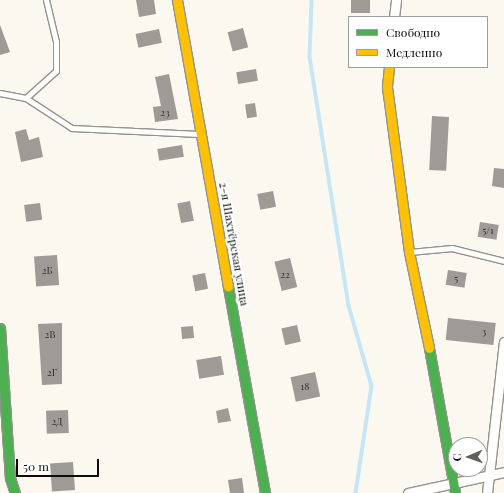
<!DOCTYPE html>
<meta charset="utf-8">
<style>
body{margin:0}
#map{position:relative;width:504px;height:493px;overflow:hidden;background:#fbf8f0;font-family:"Playfair Display",serif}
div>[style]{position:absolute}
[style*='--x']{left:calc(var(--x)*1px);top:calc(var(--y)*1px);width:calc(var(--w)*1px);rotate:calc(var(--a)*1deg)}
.stream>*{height:3.5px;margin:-1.75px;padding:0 1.75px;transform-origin:1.75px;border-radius:1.75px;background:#c6e6f6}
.building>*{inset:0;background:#9e9a96;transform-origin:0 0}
.roads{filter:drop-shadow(1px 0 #94928f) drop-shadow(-1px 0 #94928f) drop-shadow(0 1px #94928f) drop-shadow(0 -1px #94928f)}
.lane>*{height:4.5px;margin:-2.25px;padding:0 2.25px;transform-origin:2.25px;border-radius:2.25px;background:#fefefd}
.street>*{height:9px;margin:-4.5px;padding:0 4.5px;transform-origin:4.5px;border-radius:4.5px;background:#fefefd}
.fast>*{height:9px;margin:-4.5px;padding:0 4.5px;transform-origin:4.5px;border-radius:4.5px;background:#4caf50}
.slow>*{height:9px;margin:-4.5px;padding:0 4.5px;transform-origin:4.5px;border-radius:4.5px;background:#ffc107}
span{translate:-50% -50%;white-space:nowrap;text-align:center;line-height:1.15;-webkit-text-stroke:4px #fff;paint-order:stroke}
.number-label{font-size:10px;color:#30302e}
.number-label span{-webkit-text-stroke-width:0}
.street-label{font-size:12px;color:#0c0c0c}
.legend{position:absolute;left:348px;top:16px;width:140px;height:52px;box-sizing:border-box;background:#fff;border:1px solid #9e9e9e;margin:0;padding:5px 7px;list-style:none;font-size:12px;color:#0c0c0c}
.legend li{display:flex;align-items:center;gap:8px;height:20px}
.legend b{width:20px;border:1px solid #9e9e9e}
.north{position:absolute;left:448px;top:437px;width:40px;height:40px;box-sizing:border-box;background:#fff;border:1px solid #9e9e9e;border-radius:50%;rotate:268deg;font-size:11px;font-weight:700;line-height:16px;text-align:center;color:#0c0c0c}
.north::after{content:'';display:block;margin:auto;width:14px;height:18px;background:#605f5c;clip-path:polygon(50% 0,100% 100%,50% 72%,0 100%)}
.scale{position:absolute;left:16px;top:459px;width:83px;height:18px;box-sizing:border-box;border:2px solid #0c0c0c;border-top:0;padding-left:5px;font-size:12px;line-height:14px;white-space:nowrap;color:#0c0c0c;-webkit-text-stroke:3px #fff;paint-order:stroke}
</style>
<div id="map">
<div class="stream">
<i style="--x:312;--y:0;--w:57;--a:92"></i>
<i style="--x:310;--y:57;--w:252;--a:81.1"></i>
<i style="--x:349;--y:306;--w:83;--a:74"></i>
<i style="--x:372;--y:386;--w:108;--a:98.5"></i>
</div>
<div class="building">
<i style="clip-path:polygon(136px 0,154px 0,156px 14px,139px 17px)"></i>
<i style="left:351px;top:0;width:19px;height:13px"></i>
<i style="clip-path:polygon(0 25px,10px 52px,0 55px)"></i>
<i style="left:243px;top:28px;width:20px;height:16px;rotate:75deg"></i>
<i style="left:159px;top:29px;width:14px;height:24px;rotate:78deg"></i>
<i style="left:256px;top:69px;width:12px;height:20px;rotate:81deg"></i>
<i style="clip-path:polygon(169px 74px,178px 119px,155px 122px,153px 107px,161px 106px,155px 77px)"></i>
<i style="left:255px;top:103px;width:14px;height:10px;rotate:82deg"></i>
<i style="left:432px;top:116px;width:17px;height:54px;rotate:3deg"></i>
<i style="clip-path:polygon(26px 129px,29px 140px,39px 137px,43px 157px,21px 162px,15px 132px)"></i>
<i style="left:182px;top:145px;width:12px;height:25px;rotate:81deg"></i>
<i style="clip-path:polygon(494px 168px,504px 169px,504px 188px,492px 186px)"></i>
<i style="left:273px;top:191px;width:16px;height:16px;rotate:79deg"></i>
<i style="left:190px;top:201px;width:20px;height:13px;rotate:79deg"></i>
<i style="left:40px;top:203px;width:17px;height:16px;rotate:83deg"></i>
<i style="left:480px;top:222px;width:19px;height:15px;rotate:9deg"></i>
<i style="left:57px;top:255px;width:30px;height:23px;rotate:86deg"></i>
<i style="left:290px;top:258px;width:30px;height:16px;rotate:76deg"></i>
<i style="left:448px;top:270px;width:19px;height:15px;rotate:9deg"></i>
<i style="left:205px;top:273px;width:16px;height:13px;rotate:79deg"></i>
<i style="left:448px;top:318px;width:48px;height:22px;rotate:6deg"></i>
<i style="clip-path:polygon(62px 323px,62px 384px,42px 385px,38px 324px)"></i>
<i style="left:297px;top:325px;width:17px;height:16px;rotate:77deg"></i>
<i style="left:193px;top:326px;width:12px;height:12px;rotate:85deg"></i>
<i style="left:221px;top:356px;width:19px;height:25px;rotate:81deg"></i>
<i style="left:315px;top:372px;width:25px;height:25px;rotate:78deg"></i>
<i style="clip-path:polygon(228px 408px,231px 421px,218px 423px,216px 411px)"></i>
<i style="left:68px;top:410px;width:23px;height:22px;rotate:88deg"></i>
<i style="left:73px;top:462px;width:28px;height:23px;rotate:86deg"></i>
<i style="clip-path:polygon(242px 478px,244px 493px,230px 493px,228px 480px)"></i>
</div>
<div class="roads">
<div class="lane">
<i style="--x:0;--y:93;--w:26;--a:11"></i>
<i style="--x:26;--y:98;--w:55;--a:33.1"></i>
<i style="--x:72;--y:128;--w:127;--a:2.7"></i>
<i style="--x:26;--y:98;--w:40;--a:-42"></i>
<i style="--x:56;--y:71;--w:29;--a:-90"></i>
<i style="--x:56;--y:42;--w:43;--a:-103.4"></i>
<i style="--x:410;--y:252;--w:42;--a:-5.4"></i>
<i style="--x:452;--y:248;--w:54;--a:14"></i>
</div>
<div class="street">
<i style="--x:394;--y:17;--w:17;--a:-83"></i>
<i style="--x:408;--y:493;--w:98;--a:-12.3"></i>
<i style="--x:487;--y:493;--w:152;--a:-83.6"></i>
</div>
<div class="fast">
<i style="--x:228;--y:287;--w:209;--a:79.8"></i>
<i style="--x:0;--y:328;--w:150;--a:86.2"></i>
<i style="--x:10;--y:478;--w:16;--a:72"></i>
<i style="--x:429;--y:348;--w:147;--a:79.8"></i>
</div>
<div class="slow">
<i style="--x:177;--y:0;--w:291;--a:79.9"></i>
<i style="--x:389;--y:67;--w:20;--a:96"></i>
<i style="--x:387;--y:87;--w:166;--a:82.4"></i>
<i style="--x:409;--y:252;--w:98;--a:78.2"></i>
</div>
</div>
<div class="number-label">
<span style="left:165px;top:113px">23</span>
<span style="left:488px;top:231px">5/1</span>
<span style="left:47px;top:271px">2Б</span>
<span style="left:285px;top:275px">22</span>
<span style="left:456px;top:279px">5</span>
<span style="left:484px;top:332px">3</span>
<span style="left:50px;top:335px">2В</span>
<span style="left:52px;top:373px">2Г</span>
<span style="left:305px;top:387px">18</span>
<span style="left:57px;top:422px">2Д</span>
</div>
<div class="street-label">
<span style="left:234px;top:244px;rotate:80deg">2-я Шахтёрская улица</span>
</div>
<ul class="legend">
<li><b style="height:5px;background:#4caf50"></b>Свободно</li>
<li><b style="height:5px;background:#ffc107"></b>Медленно</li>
</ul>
<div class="north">С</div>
<div class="scale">50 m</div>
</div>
